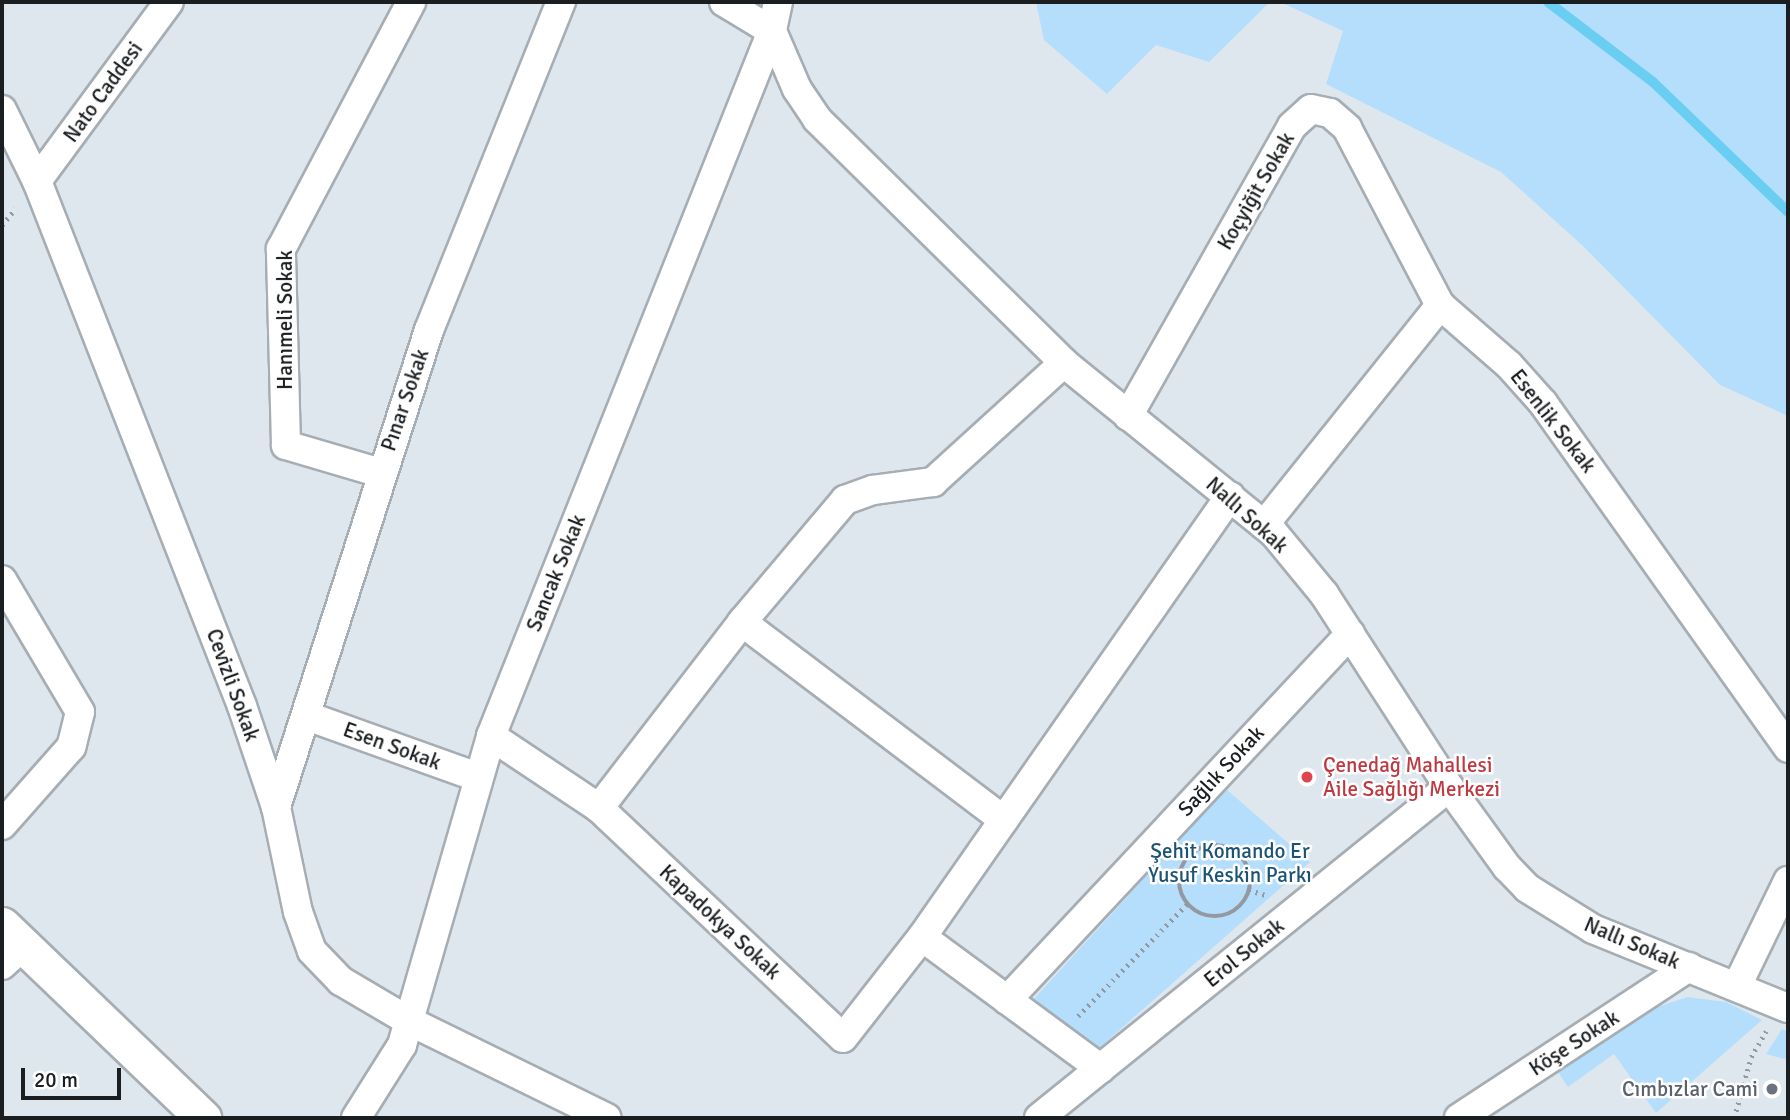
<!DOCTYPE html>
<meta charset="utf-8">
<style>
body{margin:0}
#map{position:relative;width:1790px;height:1120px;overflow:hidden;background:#dfe7ee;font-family:Signika,sans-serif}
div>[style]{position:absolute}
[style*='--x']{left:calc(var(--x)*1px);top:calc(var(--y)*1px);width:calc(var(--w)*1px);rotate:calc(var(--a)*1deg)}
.green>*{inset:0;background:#b5defd}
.stream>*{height:10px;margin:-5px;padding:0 5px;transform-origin:5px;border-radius:5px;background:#69cef2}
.path>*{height:4.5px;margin-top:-2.25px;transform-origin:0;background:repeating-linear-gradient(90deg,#93999e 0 2px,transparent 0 7px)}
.path>.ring{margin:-2.25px;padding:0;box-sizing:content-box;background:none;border:4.5px solid #93999e;border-radius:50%}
.roads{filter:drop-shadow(2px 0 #a6adb3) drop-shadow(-2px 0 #a6adb3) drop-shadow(0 2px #a6adb3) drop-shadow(0 -2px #a6adb3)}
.minor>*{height:28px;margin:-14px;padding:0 14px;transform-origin:14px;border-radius:14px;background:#fff}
.tertiary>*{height:35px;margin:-17.5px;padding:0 17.5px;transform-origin:17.5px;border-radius:17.5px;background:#fff}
.dots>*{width:19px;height:19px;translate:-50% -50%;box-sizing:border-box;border:4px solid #fff;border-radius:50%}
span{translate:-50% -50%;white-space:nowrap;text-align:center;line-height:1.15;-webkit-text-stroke:5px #fff;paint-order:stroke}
.street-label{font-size:21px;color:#1b1e20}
.health-label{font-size:21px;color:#be3a42}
.left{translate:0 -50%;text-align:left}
.park-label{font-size:21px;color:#1b5376}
.worship-label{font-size:21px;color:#5b616d}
.right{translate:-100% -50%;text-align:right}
.frame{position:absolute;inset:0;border:4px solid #1b1e20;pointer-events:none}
.scale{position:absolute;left:21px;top:1068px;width:100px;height:32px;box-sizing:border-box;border:4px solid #1b1e20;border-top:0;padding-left:9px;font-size:21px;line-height:24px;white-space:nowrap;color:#1b1e20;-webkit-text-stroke:5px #fff;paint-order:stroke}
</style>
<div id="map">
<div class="green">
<i style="clip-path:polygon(1036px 2px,1270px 2px,1209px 62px,1156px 45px,1107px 94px,1044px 40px)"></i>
<i style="clip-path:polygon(1280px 2px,1788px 2px,1788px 416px,1720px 385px,1584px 247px,1501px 172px,1326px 84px,1343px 31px)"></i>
<i style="clip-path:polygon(1226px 789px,1310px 862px,1098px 1049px,1030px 1003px)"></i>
<i style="clip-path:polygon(1687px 997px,1726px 1002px,1762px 1020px,1656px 1113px,1614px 1054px,1568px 1087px,1558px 1072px,1609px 1032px,1643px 1012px)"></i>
<i style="clip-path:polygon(1782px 1029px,1788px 1032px,1788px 1060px,1766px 1054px)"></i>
</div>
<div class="stream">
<i style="--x:1548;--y:2;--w:132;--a:37.3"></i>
<i style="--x:1653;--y:82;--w:187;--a:43.9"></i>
</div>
<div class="path">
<i style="--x:2;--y:225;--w:21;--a:-51"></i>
<i class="ring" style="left:1179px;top:845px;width:67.5px;height:67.5px"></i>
<i style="--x:1249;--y:890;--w:17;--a:17"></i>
<i style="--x:1078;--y:1016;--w:158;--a:-45.8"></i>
<i style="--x:1734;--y:1118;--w:63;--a:-74.4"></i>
<i style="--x:1751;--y:1057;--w:30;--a:-60"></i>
</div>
<div class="roads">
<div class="minor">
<i style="--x:778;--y:2;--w:30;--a:102"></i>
<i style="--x:772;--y:31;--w:63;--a:66.7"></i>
<i style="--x:797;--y:89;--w:36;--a:56"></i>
<i style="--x:817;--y:119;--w:347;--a:44.6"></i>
<i style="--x:1064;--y:363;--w:269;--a:39"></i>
<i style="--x:1273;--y:532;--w:80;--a:50.6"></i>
<i style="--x:1324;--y:594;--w:230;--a:57.1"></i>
<i style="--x:1449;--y:787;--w:99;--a:54.1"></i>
<i style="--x:1507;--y:867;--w:29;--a:46"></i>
<i style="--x:1527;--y:888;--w:78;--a:31.8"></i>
<i style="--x:1593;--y:929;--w:210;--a:22.1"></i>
<i style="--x:2;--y:110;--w:79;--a:63.8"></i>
<i style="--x:37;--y:181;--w:564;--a:68.67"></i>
<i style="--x:242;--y:706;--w:107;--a:71.4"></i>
<i style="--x:276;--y:807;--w:107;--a:78.2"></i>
<i style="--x:298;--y:912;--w:41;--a:70.3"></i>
<i style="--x:312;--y:951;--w:42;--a:46"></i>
<i style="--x:341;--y:981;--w:79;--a:30.5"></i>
<i style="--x:409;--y:1021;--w:220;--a:26.1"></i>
<i style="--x:37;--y:181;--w:222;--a:-53.6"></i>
<i style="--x:1128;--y:416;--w:333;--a:-60.5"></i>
<i style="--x:1292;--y:126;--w:25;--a:-42"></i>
<i style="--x:1311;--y:109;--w:19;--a:12"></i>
<i style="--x:1330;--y:113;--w:23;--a:41"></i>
<i style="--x:1347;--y:128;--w:200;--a:62.3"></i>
<i style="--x:381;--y:473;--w:99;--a:-163.6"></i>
<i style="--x:286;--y:445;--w:196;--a:-91.5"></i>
<i style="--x:281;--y:249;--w:279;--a:-62.2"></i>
<i style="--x:1264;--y:525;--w:282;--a:-51.3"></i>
<i style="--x:1440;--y:305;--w:91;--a:41"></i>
<i style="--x:1509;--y:365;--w:51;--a:48.2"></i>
<i style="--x:1543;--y:403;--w:423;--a:54.6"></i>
<i style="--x:2;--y:580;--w:153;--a:59.4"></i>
<i style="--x:80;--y:712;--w:36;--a:104"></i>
<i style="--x:71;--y:747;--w:104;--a:131.5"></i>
<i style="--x:742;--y:622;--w:328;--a:37.1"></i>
<i style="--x:307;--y:716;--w:181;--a:19.7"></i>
<i style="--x:491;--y:736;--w:130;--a:33.7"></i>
<i style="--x:599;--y:808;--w:335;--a:43.3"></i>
<i style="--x:843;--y:1038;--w:128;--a:-52"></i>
<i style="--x:922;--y:937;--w:538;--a:-55.07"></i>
<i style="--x:276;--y:807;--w:501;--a:-72.22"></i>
<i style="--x:429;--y:330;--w:354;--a:-68.1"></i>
<i style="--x:599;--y:808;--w:235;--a:-52.4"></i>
<i style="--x:742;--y:622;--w:160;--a:-49.8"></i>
<i style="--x:845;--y:500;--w:30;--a:-20"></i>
<i style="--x:873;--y:490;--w:61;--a:-7.6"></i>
<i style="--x:933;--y:482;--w:177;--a:-42.3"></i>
<i style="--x:922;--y:937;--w:222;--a:36.4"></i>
<i style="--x:2;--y:965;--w:27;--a:-42"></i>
<i style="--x:1737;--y:986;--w:117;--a:-64.1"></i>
<i style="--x:1007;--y:1000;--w:502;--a:-46.86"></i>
<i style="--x:356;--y:1118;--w:86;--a:-57.8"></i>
<i style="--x:402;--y:1045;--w:322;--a:-73.9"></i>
<i style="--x:491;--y:736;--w:759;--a:-68.27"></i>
<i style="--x:772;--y:31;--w:56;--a:-148.9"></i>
<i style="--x:1039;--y:1118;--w:527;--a:-38.91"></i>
<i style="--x:1459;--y:1118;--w:275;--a:-33.3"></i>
</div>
<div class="tertiary">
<i style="--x:2;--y:925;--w:279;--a:43.8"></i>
</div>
</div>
<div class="dots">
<i style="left:1307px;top:777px;background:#e0444e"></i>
<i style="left:1772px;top:1089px;background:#6b7280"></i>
</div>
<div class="street-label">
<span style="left:103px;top:92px;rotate:-54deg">Nato Caddesi</span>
<span style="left:1256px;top:191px;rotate:-60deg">Koçyiğit Sokak</span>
<span style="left:285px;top:320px;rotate:-90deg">Hanımeli Sokak</span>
<span style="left:405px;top:400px;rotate:-71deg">Pınar Sokak</span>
<span style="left:1553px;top:421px;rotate:52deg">Esenlik Sokak</span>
<span style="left:1247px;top:515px;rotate:42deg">Nallı Sokak</span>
<span style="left:556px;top:573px;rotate:-68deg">Sancak Sokak</span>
<span style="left:233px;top:685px;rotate:70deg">Cevizli Sokak</span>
<span style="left:392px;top:746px;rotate:20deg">Esen Sokak</span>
<span style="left:1221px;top:771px;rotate:-47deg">Sağlık Sokak</span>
<span style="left:720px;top:922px;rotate:43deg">Kapadokya Sokak</span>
<span style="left:1632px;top:943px;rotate:23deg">Nallı Sokak</span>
<span style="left:1244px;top:953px;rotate:-39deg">Erol Sokak</span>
<span style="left:1574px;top:1043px;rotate:-33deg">Köşe Sokak</span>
</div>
<div class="health-label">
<span class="left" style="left:1323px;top:777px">Çenedağ Mahallesi<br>Aile Sağlığı Merkezi</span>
</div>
<div class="park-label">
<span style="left:1230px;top:863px">Şehit Komando Er<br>Yusuf Keskin Parkı</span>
</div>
<div class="worship-label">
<span class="right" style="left:1758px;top:1089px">Cımbızlar Cami</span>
</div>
<div class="frame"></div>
<div class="scale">20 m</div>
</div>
